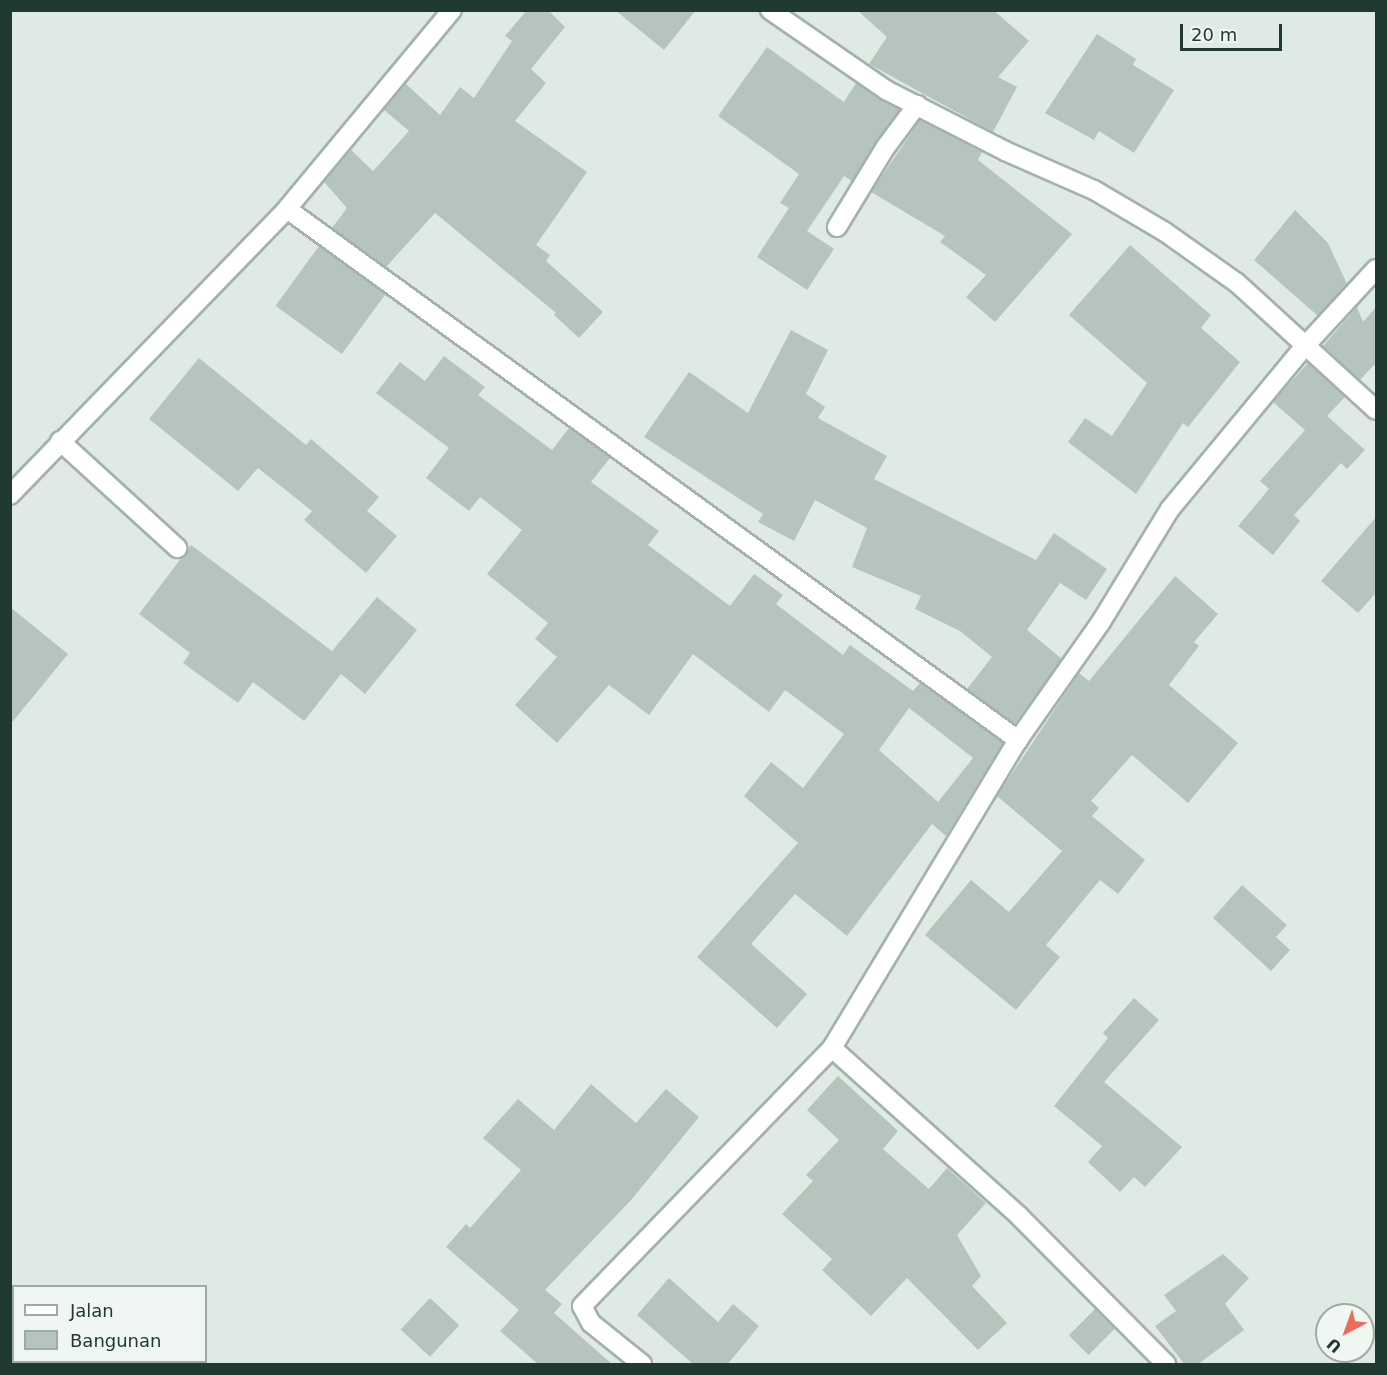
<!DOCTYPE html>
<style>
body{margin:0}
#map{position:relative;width:1387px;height:1375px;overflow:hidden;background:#e0eae4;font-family:"DejaVu Sans",sans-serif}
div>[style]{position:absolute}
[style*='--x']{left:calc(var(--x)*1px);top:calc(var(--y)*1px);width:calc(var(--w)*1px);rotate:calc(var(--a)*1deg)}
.building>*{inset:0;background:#b5c5bd;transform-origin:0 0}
.roads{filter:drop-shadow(2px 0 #a3b2aa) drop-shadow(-2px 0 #a3b2aa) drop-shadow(0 2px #a3b2aa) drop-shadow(0 -2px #a3b2aa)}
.minor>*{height:18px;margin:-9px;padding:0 9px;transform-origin:9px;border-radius:9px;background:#fff}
span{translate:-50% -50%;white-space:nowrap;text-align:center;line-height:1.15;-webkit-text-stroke:4.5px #f0f7f3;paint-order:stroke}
.frame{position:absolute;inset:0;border:12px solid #213a30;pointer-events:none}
.legend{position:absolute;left:12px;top:1285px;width:195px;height:78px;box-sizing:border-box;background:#f0f7f3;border:2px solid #9daba5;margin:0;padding:8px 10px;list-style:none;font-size:18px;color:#213a30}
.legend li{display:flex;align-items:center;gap:12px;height:30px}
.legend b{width:30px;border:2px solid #9daba5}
.north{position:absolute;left:1315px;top:1303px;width:60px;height:60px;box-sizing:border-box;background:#f0f7f3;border:2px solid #9daba5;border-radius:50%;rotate:221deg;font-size:16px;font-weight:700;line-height:24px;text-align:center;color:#213a30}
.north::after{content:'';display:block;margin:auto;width:21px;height:27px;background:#ed6b5b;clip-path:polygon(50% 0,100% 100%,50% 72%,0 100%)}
.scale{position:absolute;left:1180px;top:24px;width:102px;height:27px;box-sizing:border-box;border:3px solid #213a30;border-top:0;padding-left:8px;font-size:18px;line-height:21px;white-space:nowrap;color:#213a30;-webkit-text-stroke:4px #f0f7f3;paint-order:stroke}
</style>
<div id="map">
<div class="building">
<i style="clip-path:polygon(527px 10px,548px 10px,565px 27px,531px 69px,546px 83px,515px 121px,587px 172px,536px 245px,550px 255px,546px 261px,603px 312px,579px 338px,554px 315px,556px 313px,435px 213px,386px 267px,332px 228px,347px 208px,324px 182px,351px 150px,373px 171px,409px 131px,384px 110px,406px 84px,440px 115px,460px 87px,474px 98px,512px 41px,505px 36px)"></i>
<i style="clip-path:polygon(615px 10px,696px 10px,664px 50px)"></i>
<i style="clip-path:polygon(857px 10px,993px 10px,1029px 41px,998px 77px,1017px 87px,993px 132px,869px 64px,887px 37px)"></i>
<i style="clip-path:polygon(1097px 34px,1136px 59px,1133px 65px,1174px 90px,1134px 153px,1099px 131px,1094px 140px,1045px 113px)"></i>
<i style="clip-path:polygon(767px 47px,844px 102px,856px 83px,900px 110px,852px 181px,844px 176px,807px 231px,834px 249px,807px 290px,757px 257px,789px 208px,780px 203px,799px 174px,718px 116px)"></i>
<i style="clip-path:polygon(920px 120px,982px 152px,978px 160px,1072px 234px,995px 322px,966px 297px,986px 275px,940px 242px,945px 236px,871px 192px)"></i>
<i style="clip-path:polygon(1295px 210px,1328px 243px,1347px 284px,1318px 316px,1254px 260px)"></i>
<i style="clip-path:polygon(1130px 245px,1211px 315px,1201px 328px,1240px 362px,1188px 427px,1183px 423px,1136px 494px,1068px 442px,1085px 418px,1112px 436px,1147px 383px,1069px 315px)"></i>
<i style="left:319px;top:246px;width:82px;height:74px;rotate:36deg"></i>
<i style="clip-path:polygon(1377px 306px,1377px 368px,1374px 365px,1360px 380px,1323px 346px,1357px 307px,1363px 322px)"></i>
<i style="clip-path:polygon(791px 330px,828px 350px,806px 394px,825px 407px,818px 418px,887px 456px,874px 479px,1036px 560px,1054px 533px,1107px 569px,1086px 600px,1060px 583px,1027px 630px,1062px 659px,1015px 724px,967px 689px,992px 657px,960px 631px,915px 609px,921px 596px,852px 567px,867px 528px,815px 500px,794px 541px,758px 522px,763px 514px,644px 437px,689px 372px,748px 413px)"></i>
<i style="clip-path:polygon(evenodd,444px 356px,485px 387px,478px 395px,552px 450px,569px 428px,610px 458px,591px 482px,659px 531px,648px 545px,730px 606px,754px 574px,783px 595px,776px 604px,843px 655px,850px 645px,913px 691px,920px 683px,1003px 743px,946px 836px,932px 824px,847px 936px,795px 894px,751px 944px,807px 994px,777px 1028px,697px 957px,798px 843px,744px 796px,771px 762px,803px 788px,844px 734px,785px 690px,769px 712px,693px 654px,649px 715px,609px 685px,557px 743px,515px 705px,557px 657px,535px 639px,548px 623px,487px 574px,522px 530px,480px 497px,469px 511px,426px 478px,449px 448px,376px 393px,400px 362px,425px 381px,444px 356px,909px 708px,973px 758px,938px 802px,879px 750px,909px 708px)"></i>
<i style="clip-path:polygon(199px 358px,306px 445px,311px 439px,379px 497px,367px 511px,397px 536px,366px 573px,304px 520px,312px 511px,258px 468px,238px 491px,149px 419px)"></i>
<i style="clip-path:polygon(1308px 363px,1345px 397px,1327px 416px,1365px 450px,1347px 469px,1341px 463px,1294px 515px,1300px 521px,1273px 555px,1238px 526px,1269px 489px,1260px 481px,1305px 430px,1273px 402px)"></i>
<i style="clip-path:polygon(1377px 516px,1377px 592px,1358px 613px,1321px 581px)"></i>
<i style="clip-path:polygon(191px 545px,332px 651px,377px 597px,417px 630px,365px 694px,341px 674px,304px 721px,253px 682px,238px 703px,183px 663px,190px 653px,139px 614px)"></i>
<i style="clip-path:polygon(1175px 576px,1218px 614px,1194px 642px,1199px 646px,1169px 685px,1238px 743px,1188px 803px,1132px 755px,1091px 801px,1099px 808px,1092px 816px,1145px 860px,1118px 894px,1100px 880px,1046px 945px,1060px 957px,1016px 1010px,925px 935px,971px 880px,1009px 912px,1062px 851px,997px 796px,1079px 673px,1089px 681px)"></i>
<i style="clip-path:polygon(10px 607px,68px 654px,10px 725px)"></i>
<i style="clip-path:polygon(1242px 885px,1287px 925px,1276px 937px,1290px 950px,1271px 971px,1213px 918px)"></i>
<i style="clip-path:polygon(1134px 998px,1159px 1020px,1104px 1082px,1182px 1147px,1145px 1187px,1134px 1177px,1120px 1192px,1088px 1162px,1102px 1146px,1054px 1106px,1108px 1038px,1103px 1033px)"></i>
<i style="clip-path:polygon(838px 1076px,898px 1131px,883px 1149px,929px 1189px,947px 1168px,986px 1203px,957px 1235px,981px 1276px,972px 1286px,1007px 1323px,978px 1350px,907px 1278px,871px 1316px,822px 1270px,832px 1259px,782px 1214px,813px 1181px,806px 1175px,839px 1140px,807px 1110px)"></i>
<i style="clip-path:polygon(591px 1084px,636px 1123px,666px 1089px,699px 1117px,632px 1199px,545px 1290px,562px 1304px,554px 1313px,613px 1365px,539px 1365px,500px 1331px,519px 1310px,446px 1247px,466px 1224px,470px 1228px,521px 1170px,483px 1138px,518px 1099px,554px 1130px)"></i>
<i style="clip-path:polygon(1223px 1254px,1249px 1278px,1225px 1304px,1244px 1330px,1197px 1365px,1185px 1365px,1155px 1326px,1176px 1311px,1164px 1295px)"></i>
<i style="clip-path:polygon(669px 1278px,718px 1322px,733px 1304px,759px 1326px,727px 1365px,694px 1365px,637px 1315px)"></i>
<i style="left:430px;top:1298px;width:40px;height:43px;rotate:43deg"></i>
<i style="left:1095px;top:1309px;width:28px;height:37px;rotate:45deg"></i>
</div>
<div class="roads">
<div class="minor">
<i style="--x:452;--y:10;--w:259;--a:129.7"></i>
<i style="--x:287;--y:209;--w:904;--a:35.99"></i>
<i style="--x:770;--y:10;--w:141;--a:34.6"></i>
<i style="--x:886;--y:90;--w:134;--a:27.1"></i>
<i style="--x:1005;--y:151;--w:97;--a:23.7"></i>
<i style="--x:1094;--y:190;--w:82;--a:30.6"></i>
<i style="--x:1165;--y:232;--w:88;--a:35.3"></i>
<i style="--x:1237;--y:283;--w:188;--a:42.4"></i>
<i style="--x:837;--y:227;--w:92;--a:-58.7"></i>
<i style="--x:885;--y:148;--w:54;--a:-53.3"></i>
<i style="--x:60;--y:441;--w:159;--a:42.4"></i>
<i style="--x:10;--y:495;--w:398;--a:-45.9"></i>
<i style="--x:832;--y:1048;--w:251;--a:41.9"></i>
<i style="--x:1019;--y:1216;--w:209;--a:45.2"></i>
<i style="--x:642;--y:1364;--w:65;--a:-141.2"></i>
<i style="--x:591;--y:1323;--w:19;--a:-118"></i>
<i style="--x:582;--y:1306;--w:359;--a:-45.9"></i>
<i style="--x:832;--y:1048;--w:360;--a:-58.9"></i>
<i style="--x:1018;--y:740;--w:144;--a:-54.9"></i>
<i style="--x:1101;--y:622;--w:132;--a:-58.6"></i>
<i style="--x:1170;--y:509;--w:212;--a:-50.4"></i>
<i style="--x:1305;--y:346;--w:105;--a:-47.3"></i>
</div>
</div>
<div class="frame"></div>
<ul class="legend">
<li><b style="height:8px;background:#fff"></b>Jalan</li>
<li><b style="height:16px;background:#b5c5bd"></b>Bangunan</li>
</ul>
<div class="north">U</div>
<div class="scale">20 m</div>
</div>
